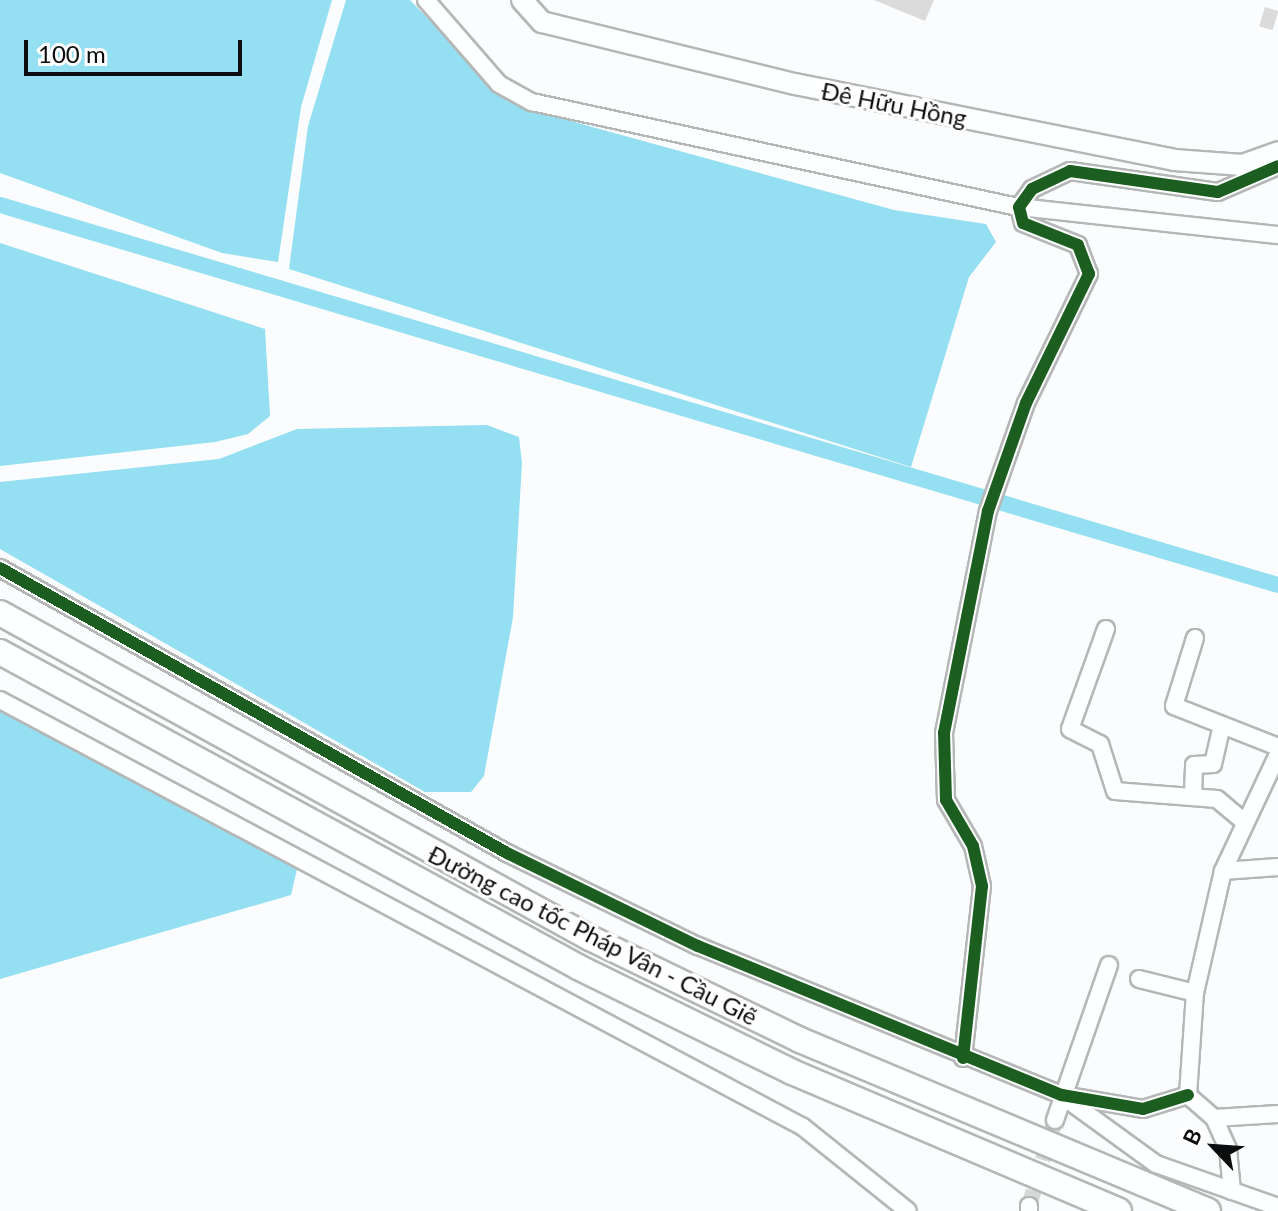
<!DOCTYPE html>
<meta charset="utf-8">
<style>
body{margin:0}
#map{position:relative;width:1278px;height:1211px;overflow:hidden;background:#fafcfd;font-family:Lato,sans-serif}
div>[style]{position:absolute}
[style*='--x']{left:calc(var(--x)*1px);top:calc(var(--y)*1px);width:calc(var(--w)*1px);rotate:calc(var(--a)*1deg)}
.water>*{inset:0;background:#94dff2}
.canal>*{height:16px;margin:-8px;padding:0 8px;transform-origin:8px;border-radius:8px;background:#94dff2}
.building>*{inset:0;background:#dbdbdc;transform-origin:0 0}
.minor-tunnel>*{height:16px;margin-top:-8px;transform-origin:0;background:repeating-linear-gradient(90deg,#d6d8d9 0 16px,transparent 0 24px)}
.roads{filter:drop-shadow(2px 0 #b5b7b7) drop-shadow(-2px 0 #b5b7b7) drop-shadow(0 2px #b5b7b7) drop-shadow(0 -2px #b5b7b7)}
.minor>*{height:16px;margin:-8px;padding:0 8px;transform-origin:8px;border-radius:8px;background:#feffff}
.major>*{height:20px;margin:-10px;padding:0 10px;transform-origin:10px;border-radius:10px;background:#feffff}
.highway>*{height:24px;margin:-12px;padding:0 12px;transform-origin:12px;border-radius:12px;background:#feffff}
.cycleway>*{height:12px;margin:-6px;padding:0 6px;transform-origin:6px;border-radius:6px;background:#1b5e20}
span{translate:-50% -50%;white-space:nowrap;text-align:center;line-height:1.15;-webkit-text-stroke:6px #fff;paint-order:stroke}
.street-label{font-size:24px;color:#0c0d0e}
.north{position:absolute;left:1174px;top:1107px;width:80px;height:80px;-webkit-text-stroke:6px #fff;paint-order:stroke;rotate:295deg;font-size:22px;font-weight:700;line-height:32px;text-align:center;color:#0c0d0e}
.north::after{content:'';display:block;margin:auto;width:28px;height:36px;background:#0c0d0e;clip-path:polygon(50% 0,100% 100%,50% 72%,0 100%)}
.scale{position:absolute;left:24px;top:40px;width:218px;height:36px;box-sizing:border-box;border:4px solid #0c0d0e;border-top:0;padding-left:10px;font-size:24px;line-height:28px;white-space:nowrap;color:#0c0d0e;-webkit-text-stroke:6px #fff;paint-order:stroke}
</style>
<div id="map">
<div class="water">
<i style="clip-path:polygon(0 0,332px 0,301px 107px,278px 262px,222px 253px,0 173px)"></i>
<i style="clip-path:polygon(346px 0,410px 0,492px 85px,567px 120px,894px 210px,986px 224px,996px 242px,969px 277px,911px 467px,289px 269px,308px 126px)"></i>
<i style="clip-path:polygon(0 243px,265px 329px,270px 416px,248px 434px,215px 442px,0 466px)"></i>
<i style="clip-path:polygon(487px 425px,519px 437px,522px 463px,513px 617px,484px 776px,471px 792px,425px 792px,0 549px,0 482px,219px 459px,297px 429px)"></i>
<i style="clip-path:polygon(0 710px,297px 869px,291px 895px,0 979px)"></i>
</div>
<div class="canal">
<i style="--x:0;--y:205;--w:1333;--a:16.56"></i>
</div>
<div class="building">
<i style="clip-path:polygon(874px 0,934px 0,925px 21px)"></i>
<i style="left:1265px;top:7px;width:14px;height:20px;rotate:17deg"></i>
</div>
<div class="minor-tunnel">
<i style="--x:1029;--y:1206;--w:90;--a:-73.2"></i>
</div>
<div class="roads">
<div class="minor">
<i style="--x:426;--y:0;--w:111;--a:49"></i>
<i style="--x:499;--y:84;--w:38;--a:29"></i>
<i style="--x:532;--y:102;--w:498;--a:12.2"></i>
<i style="--x:1019;--y:207;--w:261;--a:6.2"></i>
<i style="--x:0;--y:568;--w:582;--a:29.34"></i>
<i style="--x:507;--y:853;--w:212;--a:26"></i>
<i style="--x:698;--y:946;--w:393;--a:22.3"></i>
<i style="--x:1062;--y:1095;--w:82;--a:9.8"></i>
<i style="--x:1143;--y:1109;--w:47;--a:-17.3"></i>
<i style="--x:1106;--y:629;--w:106;--a:109.8"></i>
<i style="--x:1070;--y:729;--w:34;--a:27"></i>
<i style="--x:1100;--y:744;--w:49;--a:72.3"></i>
<i style="--x:1115;--y:791;--w:102;--a:4.5"></i>
<i style="--x:1217;--y:799;--w:34;--a:40"></i>
<i style="--x:1195;--y:638;--w:71;--a:107.2"></i>
<i style="--x:1174;--y:706;--w:112;--a:21.5"></i>
<i style="--x:0;--y:700;--w:909;--a:28"></i>
<i style="--x:803;--y:1127;--w:134;--a:38.7"></i>
<i style="--x:1193;--y:795;--w:30;--a:-88"></i>
<i style="--x:1194;--y:765;--w:19;--a:-3"></i>
<i style="--x:1213;--y:764;--w:40;--a:-77"></i>
<i style="--x:1223;--y:871;--w:55;--a:-4.2"></i>
<i style="--x:1139;--y:979;--w:58;--a:14"></i>
<i style="--x:963;--y:1058;--w:173;--a:-83.7"></i>
<i style="--x:982;--y:886;--w:41;--a:-102.7"></i>
<i style="--x:973;--y:846;--w:53;--a:-120.4"></i>
<i style="--x:946;--y:800;--w:67;--a:-91.7"></i>
<i style="--x:944;--y:733;--w:226;--a:-78.8"></i>
<i style="--x:988;--y:511;--w:114;--a:-70.6"></i>
<i style="--x:1026;--y:403;--w:144;--a:-64"></i>
<i style="--x:1089;--y:274;--w:31;--a:-111"></i>
<i style="--x:1078;--y:245;--w:59;--a:-158.2"></i>
<i style="--x:1023;--y:223;--w:16;--a:-104"></i>
<i style="--x:1019;--y:207;--w:22;--a:-54"></i>
<i style="--x:1032;--y:189;--w:42;--a:-25.3"></i>
<i style="--x:1070;--y:171;--w:149;--a:8.1"></i>
<i style="--x:1218;--y:192;--w:65;--a:-23.4"></i>
<i style="--x:1065;--y:1098;--w:112;--a:36"></i>
<i style="--x:1156;--y:1164;--w:129;--a:19.4"></i>
<i style="--x:1214;--y:1118;--w:64;--a:-3.6"></i>
<i style="--x:1055;--y:1120;--w:164;--a:-70.8"></i>
<i style="--x:1232;--y:1191;--w:42;--a:-95.4"></i>
<i style="--x:1228;--y:1149;--w:34;--a:-114"></i>
<i style="--x:1214;--y:1118;--w:35;--a:-139"></i>
<i style="--x:1188;--y:1095;--w:102;--a:-86.1"></i>
<i style="--x:1195;--y:993;--w:125;--a:-77.1"></i>
<i style="--x:1223;--y:871;--w:129;--a:-64.8"></i>
<i style="--x:1029;--y:1211;--w:5;--a:-90"></i>
</div>
<div class="major">
<i style="--x:522;--y:0;--w:30;--a:48"></i>
<i style="--x:542;--y:22;--w:260;--a:13.8"></i>
<i style="--x:795;--y:84;--w:387;--a:11.3"></i>
<i style="--x:1174;--y:160;--w:69;--a:4.1"></i>
<i style="--x:1243;--y:165;--w:37;--a:-20"></i>
</div>
<div class="highway">
<i style="--x:0;--y:613;--w:674;--a:28.85"></i>
<i style="--x:590;--y:938;--w:233;--a:25.9"></i>
<i style="--x:800;--y:1040;--w:442;--a:22.7"></i>
<i style="--x:0;--y:652;--w:660;--a:28.58"></i>
<i style="--x:580;--y:968;--w:236;--a:26.1"></i>
<i style="--x:792;--y:1072;--w:355;--a:23"></i>
</div>
</div>
<div class="cycleway">
<i style="--x:0;--y:568;--w:582;--a:29.34"></i>
<i style="--x:507;--y:853;--w:212;--a:26"></i>
<i style="--x:698;--y:946;--w:393;--a:22.3"></i>
<i style="--x:1062;--y:1095;--w:82;--a:9.8"></i>
<i style="--x:1143;--y:1109;--w:47;--a:-17.3"></i>
<i style="--x:963;--y:1058;--w:173;--a:-83.7"></i>
<i style="--x:982;--y:886;--w:41;--a:-102.7"></i>
<i style="--x:973;--y:846;--w:53;--a:-120.4"></i>
<i style="--x:946;--y:800;--w:67;--a:-91.7"></i>
<i style="--x:944;--y:733;--w:226;--a:-78.8"></i>
<i style="--x:988;--y:511;--w:114;--a:-70.6"></i>
<i style="--x:1026;--y:403;--w:144;--a:-64"></i>
<i style="--x:1089;--y:274;--w:31;--a:-111"></i>
<i style="--x:1078;--y:245;--w:59;--a:-158.2"></i>
<i style="--x:1023;--y:223;--w:16;--a:-104"></i>
<i style="--x:1019;--y:207;--w:22;--a:-54"></i>
<i style="--x:1032;--y:189;--w:42;--a:-25.3"></i>
<i style="--x:1070;--y:171;--w:149;--a:8.1"></i>
<i style="--x:1218;--y:192;--w:65;--a:-23.4"></i>
</div>
<div class="street-label">
<span style="left:894px;top:104px;rotate:11deg">Đê Hữu Hồng</span>
<span style="left:593px;top:935px;rotate:27deg">Đường cao tốc Pháp Vân - Cầu Giẽ</span>
</div>
<div class="north">B</div>
<div class="scale">100 m</div>
</div>
